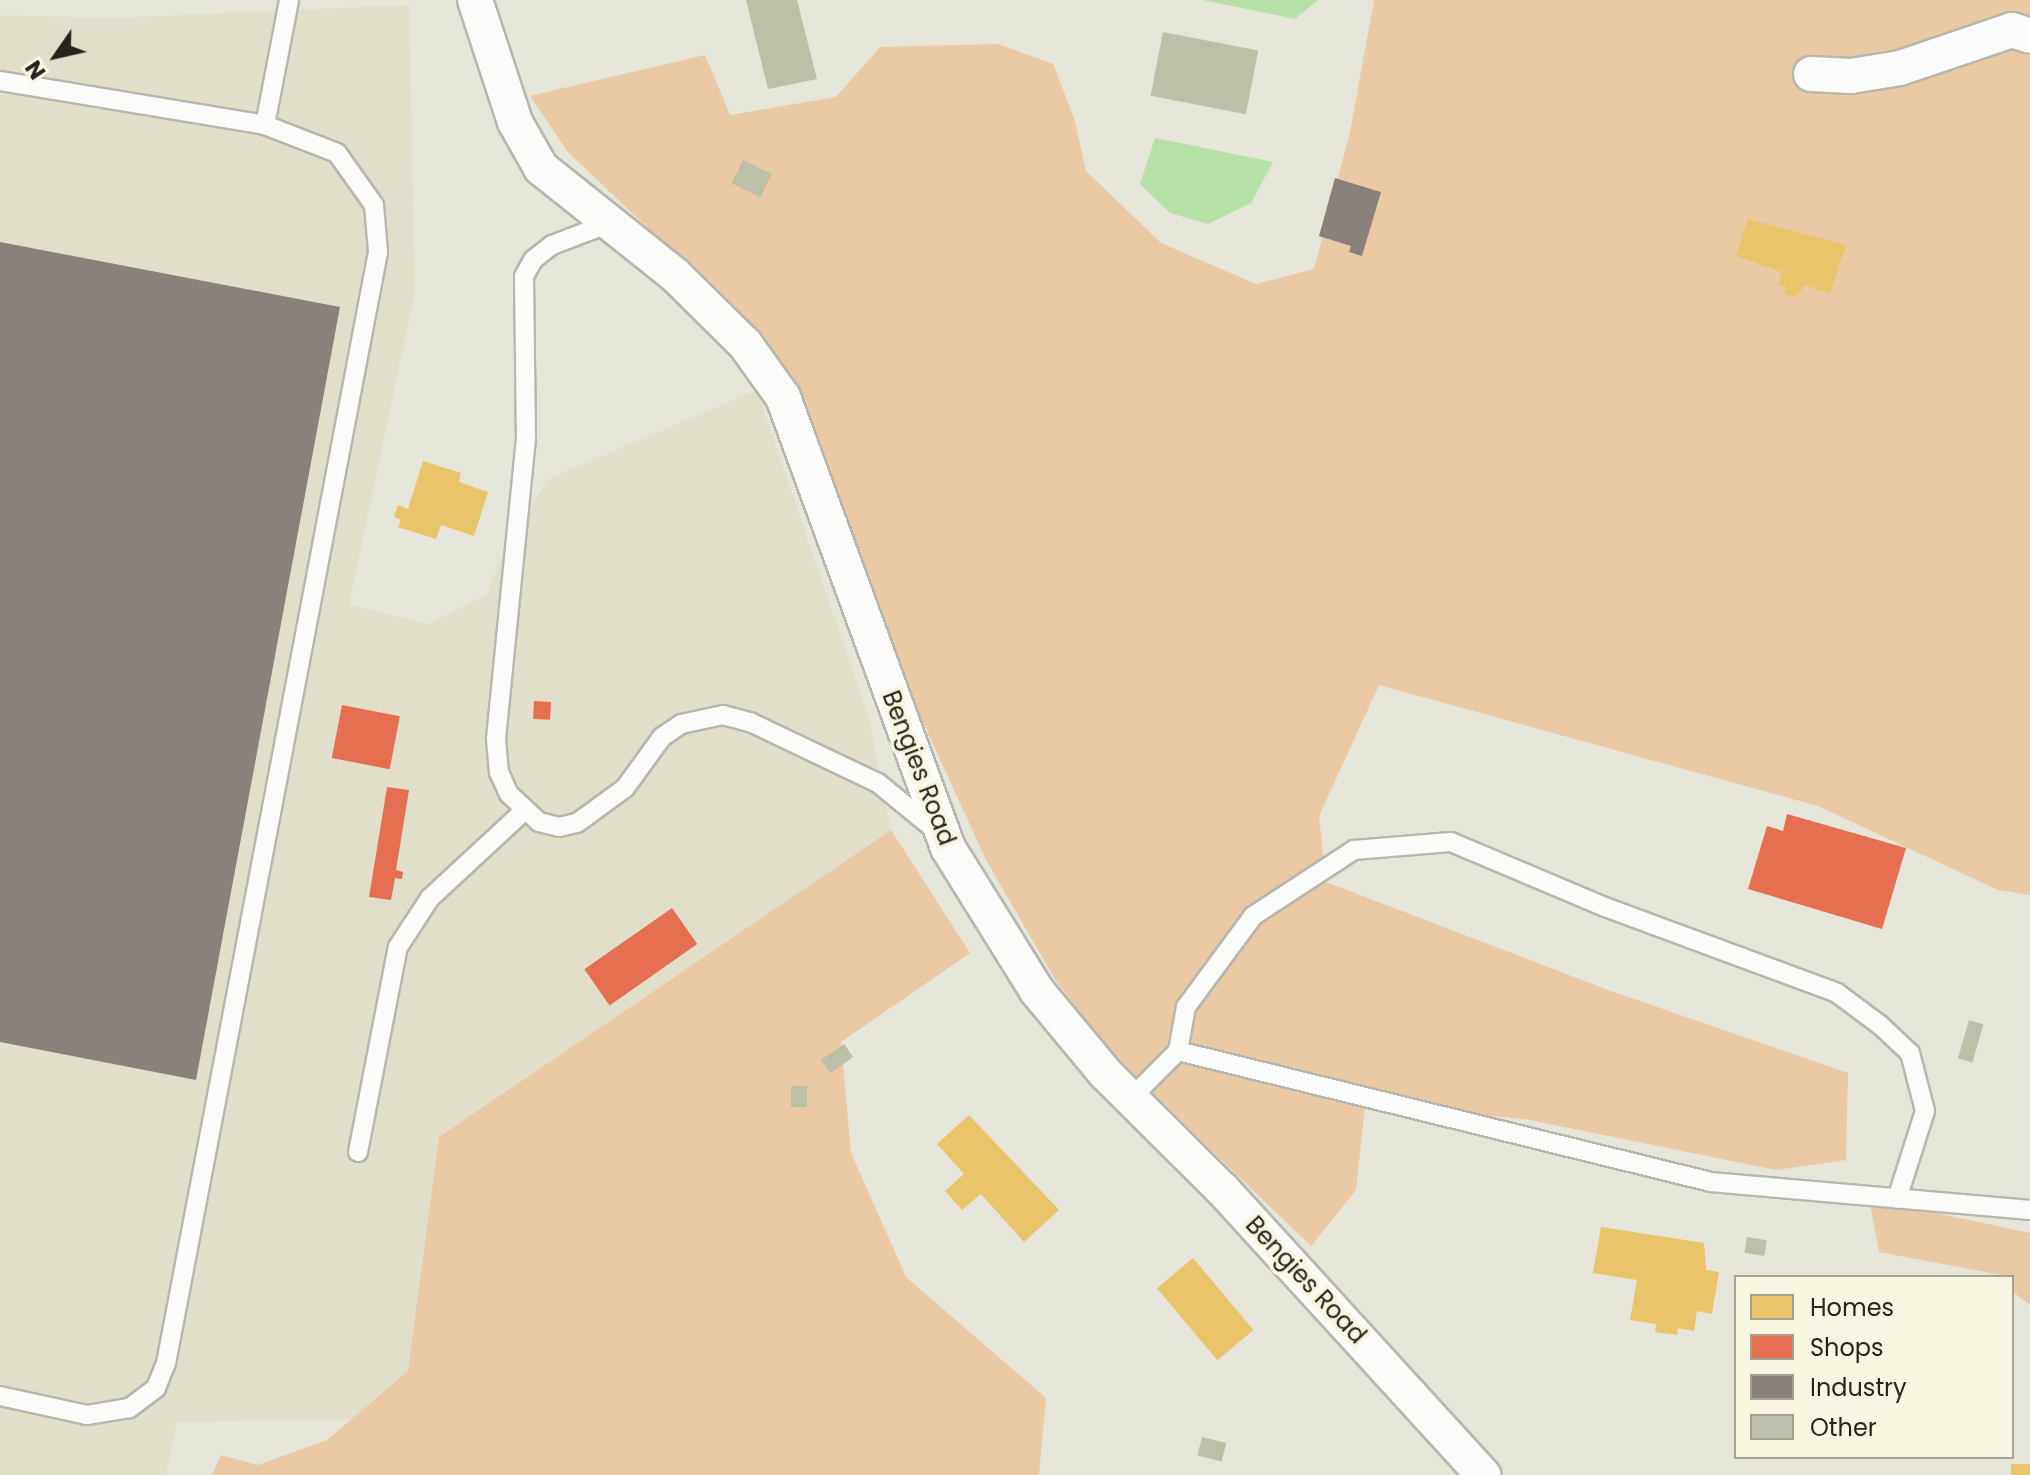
<!DOCTYPE html>
<style>
body{margin:0}
#map{position:relative;width:2030px;height:1475px;overflow:hidden;background:#e6e5d9;font-family:Poppins,sans-serif}
div>[style]{position:absolute}
[style*='--x']{left:calc(var(--x)*1px);top:calc(var(--y)*1px);width:calc(var(--w)*1px);rotate:calc(var(--a)*1deg)}
.built>*{inset:0;background:#e1dfca}
.green>*{inset:0;background:#eac9a4}
.water>*{inset:0;background:#b6e1a7}
.homes>*{inset:0;background:#e9c46a;transform-origin:0 0}
.shops>*{inset:0;background:#e76f51;transform-origin:0 0}
.industry>*{inset:0;background:#8a817c}
.building>*{inset:0;background:#bcc0a9;transform-origin:0 0}
.roads{filter:drop-shadow(2px 0 #b8b7af) drop-shadow(-2px 0 #b8b7af) drop-shadow(0 2px #b8b7af) drop-shadow(0 -2px #b8b7af)}
.service>*{height:18px;margin:-9px;padding:0 9px;transform-origin:9px;border-radius:9px;background:#fbfbf9}
.minor>*{height:34px;margin:-17px;padding:0 17px;transform-origin:17px;border-radius:17px;background:#fbfbf9}
span{translate:-50% -50%;white-space:nowrap;text-align:center;line-height:1.15;-webkit-text-stroke:8px #f8f6e1;paint-order:stroke}
.street-label{font-size:24px;color:#26251d}
.legend{position:absolute;left:1734px;top:1275px;width:280px;height:184px;box-sizing:border-box;background:#f8f6e1;border:2px solid #a4a293;margin:0;padding:10px 14px;list-style:none;font-size:24px;color:#26251d}
.legend li{display:flex;align-items:center;gap:16px;height:40px}
.legend b{width:40px;border:2px solid #a4a293}
.north{position:absolute;left:16px;top:16px;width:80px;height:80px;-webkit-text-stroke:6px #f8f6e1;paint-order:stroke;rotate:236deg;font-size:22px;font-weight:700;line-height:32px;text-align:center;color:#26251d}
.north::after{content:'';display:block;margin:auto;width:28px;height:36px;background:#26251d;clip-path:polygon(50% 0,100% 100%,50% 72%,0 100%)}
</style>
<div id="map">
<div class="built">
<i style="clip-path:polygon(409px 5px,415px 292px,349px 605px,429px 624px,487px 595px,506px 546px,548px 479px,757px 390px,869px 719px,891px 830px,445px 1133px,408px 1371px,352px 1419px,177px 1422px,166px 1475px,0 1475px,0 15px,111px 18px)"></i>
</div>
<div class="green">
<i style="clip-path:polygon(1374px 0,2030px 0,2030px 895px,1998px 890px,1818px 806px,1379px 685px,1319px 816px,1326px 882px,1608px 990px,1848px 1073px,1846px 1160px,1776px 1170px,1525px 1119px,1365px 1106px,1356px 1190px,1311px 1246px,1109px 1052px,1055px 979px,986px 860px,879px 626px,716px 293px,568px 152px,530px 96px,705px 55px,730px 115px,836px 97px,880px 47px,998px 44px,1053px 64px,1074px 118px,1086px 171px,1161px 243px,1256px 284px,1314px 269px,1350px 132px)"></i>
<i style="clip-path:polygon(891px 830px,970px 953px,841px 1042px,851px 1153px,906px 1277px,1046px 1398px,1039px 1475px,212px 1475px,221px 1455px,258px 1465px,327px 1440px,408px 1371px,439px 1137px)"></i>
<i style="clip-path:polygon(1869px 1199px,2030px 1233px,2030px 1305px,2012px 1291px,2012px 1277px,1879px 1252px)"></i>
</div>
<div class="water">
<i style="clip-path:polygon(1203px 0,1318px 0,1295px 19px)"></i>
<i style="clip-path:polygon(1155px 138px,1273px 162px,1251px 203px,1208px 224px,1170px 213px,1140px 184px)"></i>
</div>
<div class="homes">
<i style="clip-path:polygon(1748px 219px,1846px 245px,1830px 293px,1805px 285px,1796px 297px,1784px 294px,1786px 287px,1778px 284px,1782px 272px,1736px 256px)"></i>
<i style="clip-path:polygon(423px 461px,461px 473px,459px 482px,488px 492px,474px 536px,441px 525px,436px 539px,398px 527px,401px 520px,394px 517px,398px 505px,408px 509px)"></i>
<i style="clip-path:polygon(969px 1115px,1059px 1210px,1024px 1242px,981px 1194px,962px 1210px,945px 1191px,964px 1174px,937px 1144px)"></i>
<i style="clip-path:polygon(1601px 1227px,1704px 1243px,1706px 1270px,1719px 1272px,1712px 1314px,1697px 1311px,1694px 1331px,1678px 1328px,1677px 1335px,1655px 1332px,1656px 1324px,1630px 1320px,1637px 1280px,1593px 1273px)"></i>
<i style="left:1193px;top:1258px;width:94px;height:47px;rotate:50deg"></i>
<i style="left:2030px;top:1464px;width:11px;height:19px;rotate:90deg"></i>
</div>
<div class="shops">
<i style="left:534px;top:701px;width:17px;height:18px;rotate:3deg"></i>
<i style="left:342px;top:705px;width:59px;height:54px;rotate:11deg"></i>
<i style="clip-path:polygon(387px 787px,409px 790px,396px 870px,403px 872px,402px 879px,395px 878px,391px 900px,369px 897px)"></i>
<i style="clip-path:polygon(1787px 814px,1906px 848px,1882px 929px,1748px 889px,1767px 826px,1783px 831px)"></i>
<i style="left:672px;top:908px;width:44px;height:107px;rotate:55deg"></i>
</div>
<div class="industry">
<i style="clip-path:polygon(1335px 178px,1381px 192px,1362px 256px,1349px 252px,1351px 246px,1319px 236px)"></i>
<i style="clip-path:polygon(0 242px,340px 307px,196px 1080px,0 1042px)"></i>
</div>
<div class="building">
<i style="clip-path:polygon(746px 0,797px 0,817px 79px,768px 89px)"></i>
<i style="left:1163px;top:32px;width:97px;height:65px;rotate:11deg"></i>
<i style="left:743px;top:160px;width:32px;height:26px;rotate:26deg"></i>
<i style="left:1969px;top:1020px;width:15px;height:40px;rotate:16deg"></i>
<i style="left:844px;top:1044px;width:16px;height:28px;rotate:55deg"></i>
<i style="left:791px;top:1086px;width:16px;height:21px"></i>
<i style="left:1747px;top:1237px;width:20px;height:16px;rotate:9deg"></i>
<i style="left:1202px;top:1437px;width:25px;height:19px;rotate:14deg"></i>
</div>
<div class="roads">
<div class="service">
<i style="--x:0;--y:81;--w:269;--a:9.4"></i>
<i style="--x:265;--y:125;--w:77;--a:21.3"></i>
<i style="--x:337;--y:153;--w:64;--a:54.6"></i>
<i style="--x:374;--y:205;--w:47;--a:85.1"></i>
<i style="--x:378;--y:252;--w:1131;--a:100.8"></i>
<i style="--x:166;--y:1363;--w:27;--a:112"></i>
<i style="--x:156;--y:1388;--w:34;--a:143"></i>
<i style="--x:129;--y:1408;--w:43;--a:170.5"></i>
<i style="--x:87;--y:1415;--w:89;--a:-167.7"></i>
<i style="--x:265;--y:125;--w:127;--a:-79.1"></i>
<i style="--x:607;--y:224;--w:59;--a:159.1"></i>
<i style="--x:552;--y:245;--w:24;--a:142"></i>
<i style="--x:533;--y:260;--w:18;--a:119"></i>
<i style="--x:524;--y:276;--w:162;--a:89.3"></i>
<i style="--x:526;--y:438;--w:302;--a:95.7"></i>
<i style="--x:496;--y:739;--w:33;--a:85"></i>
<i style="--x:499;--y:772;--w:24;--a:66"></i>
<i style="--x:509;--y:794;--w:41;--a:43"></i>
<i style="--x:539;--y:822;--w:21;--a:14"></i>
<i style="--x:559;--y:827;--w:18;--a:-13"></i>
<i style="--x:577;--y:823;--w:59;--a:-36.1"></i>
<i style="--x:625;--y:788;--w:63;--a:-54"></i>
<i style="--x:662;--y:737;--w:23;--a:-34"></i>
<i style="--x:681;--y:724;--w:43;--a:-12.1"></i>
<i style="--x:723;--y:715;--w:28;--a:15"></i>
<i style="--x:750;--y:722;--w:142;--a:25.5"></i>
<i style="--x:878;--y:783;--w:71;--a:39.3"></i>
<i style="--x:1178;--y:1051;--w:45;--a:-79.7"></i>
<i style="--x:1186;--y:1007;--w:113;--a:-53.6"></i>
<i style="--x:1253;--y:916;--w:121;--a:-33.2"></i>
<i style="--x:1354;--y:850;--w:97;--a:-4.7"></i>
<i style="--x:1451;--y:842;--w:167;--a:22.9"></i>
<i style="--x:1605;--y:907;--w:247;--a:20.3"></i>
<i style="--x:1837;--y:993;--w:54;--a:36.7"></i>
<i style="--x:1880;--y:1025;--w:41;--a:43"></i>
<i style="--x:1910;--y:1053;--w:60;--a:75.5"></i>
<i style="--x:1925;--y:1111;--w:92;--a:107.7"></i>
<i style="--x:1131;--y:1098;--w:66;--a:-45"></i>
<i style="--x:1178;--y:1051;--w:549;--a:13.81"></i>
<i style="--x:1711;--y:1182;--w:320;--a:5"></i>
<i style="--x:358;--y:1152;--w:209;--a:-79"></i>
<i style="--x:398;--y:947;--w:59;--a:-56.9"></i>
<i style="--x:430;--y:898;--w:129;--a:-42.8"></i>
</div>
<div class="minor">
<i style="--x:475;--y:0;--w:128;--a:71.8"></i>
<i style="--x:515;--y:122;--w:53;--a:60.5"></i>
<i style="--x:541;--y:168;--w:171;--a:38.6"></i>
<i style="--x:675;--y:275;--w:98;--a:44.6"></i>
<i style="--x:745;--y:344;--w:65;--a:54.4"></i>
<i style="--x:783;--y:397;--w:480;--a:69.9"></i>
<i style="--x:948;--y:848;--w:168;--a:58.1"></i>
<i style="--x:1037;--y:991;--w:107;--a:50.3"></i>
<i style="--x:1105;--y:1073;--w:166;--a:44.8"></i>
<i style="--x:1223;--y:1190;--w:386;--a:47.6"></i>
<i style="--x:1811;--y:74;--w:40;--a:2.9"></i>
<i style="--x:1851;--y:76;--w:50;--a:-9.3"></i>
<i style="--x:1900;--y:68;--w:118;--a:-18.7"></i>
<i style="--x:2012;--y:30;--w:19;--a:18"></i>
</div>
</div>
<div class="street-label">
<span style="left:919px;top:768px;rotate:69deg">Bengies Road</span>
<span style="left:1306px;top:1280px;rotate:47deg">Bengies Road</span>
</div>
<ul class="legend">
<li><b style="height:22px;background:#e9c46a"></b>Homes</li>
<li><b style="height:22px;background:#e76f51"></b>Shops</li>
<li><b style="height:22px;background:#8a817c"></b>Industry</li>
<li><b style="height:22px;background:#bcc0a9"></b>Other</li>
</ul>
<div class="north">N</div>
</div>
